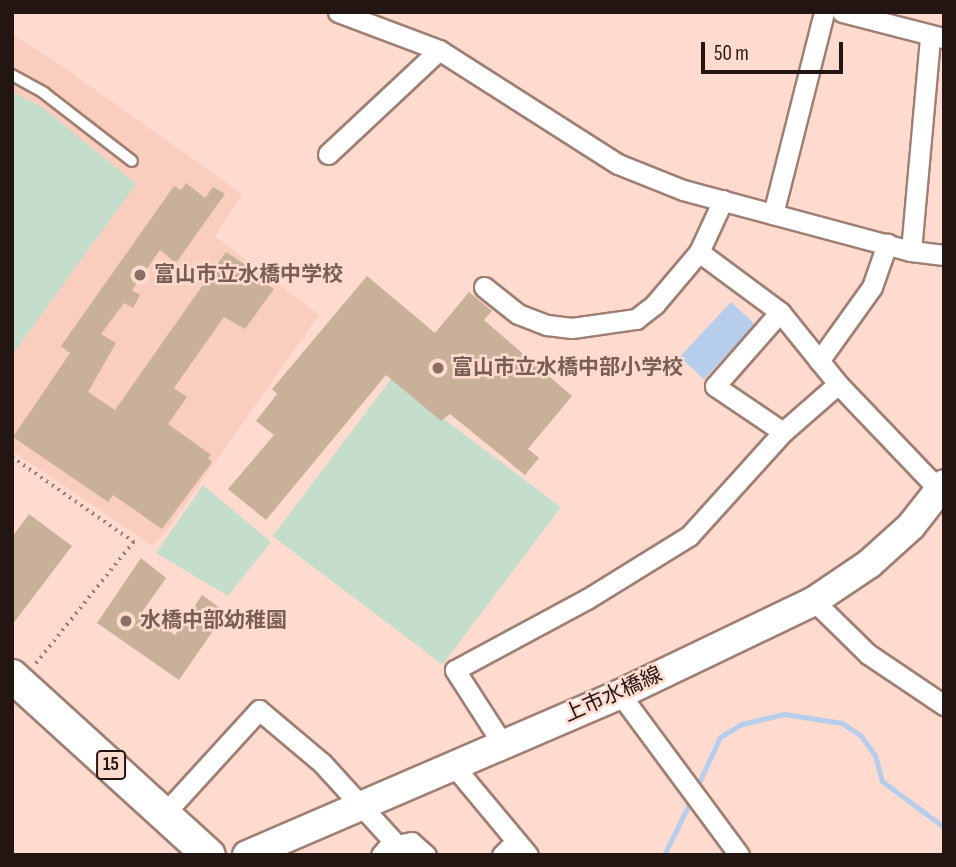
<!DOCTYPE html>
<meta charset="utf-8">
<style>
body{margin:0}
#map{position:relative;width:956px;height:867px;overflow:hidden;background:#fedbce;font-family:"Sofia Sans Condensed","Noto Sans JP",sans-serif}
div>[style]{position:absolute}
[style*='--x']{left:calc(var(--x)*1px);top:calc(var(--y)*1px);width:calc(var(--w)*1px);rotate:calc(var(--a)*1deg)}
.built>*{inset:0;background:#f9cebe}
.green>*{inset:0;background:#c5ddcb;transform-origin:0 0}
.water>*{inset:0;background:#b6cdeb;transform-origin:0 0}
.stream>*{height:5px;margin:-2.5px;padding:0 2.5px;transform-origin:2.5px;border-radius:2.5px;background:#b6cdeb}
.building>*{inset:0;background:#c9b199}
.path>*{height:3.5px;margin-top:-1.75px;transform-origin:0;background:repeating-linear-gradient(90deg,#987f76 0 2px,transparent 0 7px)}
.roads{filter:drop-shadow(2px 0 #9f7f73) drop-shadow(-2px 0 #9f7f73) drop-shadow(0 2px #9f7f73) drop-shadow(0 -2px #9f7f73)}
.lane>*{height:10px;margin:-5px;padding:0 5px;transform-origin:5px;border-radius:5px;background:#fff}
.street>*{height:19px;margin:-9.5px;padding:0 9.5px;transform-origin:9.5px;border-radius:9.5px;background:#fff}
.secondary>*{height:28px;margin:-14px;padding:0 14px;transform-origin:14px;border-radius:14px;background:#fff}
.primary>*{height:32px;margin:-16px;padding:0 16px;transform-origin:16px;border-radius:16px;background:#fff}
.dots>*{width:19px;height:19px;translate:-50% -50%;box-sizing:border-box;border:4px solid #fedbce;border-radius:50%}
span{translate:-50% -50%;white-space:nowrap;text-align:center;line-height:1.15;-webkit-text-stroke:5px #fedbce;paint-order:stroke}
.shield-label span{padding:2px 5px;background:#fedbce;border:2px solid;border-radius:5px;-webkit-text-stroke-width:0}
.shield-label{font-size:19px;color:#231612;font-weight:700}
.education-label{font-size:21px;color:#785e54;font-weight:700}
.left{translate:0 -50%;text-align:left}
.street-label{font-size:21px;color:#231612}
.frame{position:absolute;inset:0;border:14px solid #231612;pointer-events:none}
.scale{position:absolute;left:701px;top:42px;width:142px;height:32px;box-sizing:border-box;border:4px solid #231612;border-top:0;padding-left:9px;font-size:21px;line-height:24px;white-space:nowrap;color:#231612;-webkit-text-stroke:5px #fedbce;paint-order:stroke}
</style>
<div id="map">
<div class="built">
<i style="clip-path:polygon(12px 35px,53px 60px,242px 194px,215px 236px,319px 315px,165px 533px,152px 545px,12px 451px)"></i>
</div>
<div class="green">
<i style="clip-path:polygon(12px 92px,42px 107px,136px 184px,12px 355px)"></i>
<i style="left:391px;top:379px;width:213px;height:197px;rotate:37deg"></i>
<i style="clip-path:polygon(203px 485px,271px 542px,228px 596px,156px 553px)"></i>
</div>
<div class="water">
<i style="left:731px;top:302px;width:33px;height:75px;rotate:43deg"></i>
</div>
<div class="stream">
<i style="--x:696;--y:789;--w:57;--a:-65.2"></i>
<i style="--x:720;--y:737;--w:26;--a:-31"></i>
<i style="--x:742;--y:724;--w:43;--a:-13.4"></i>
<i style="--x:784;--y:714;--w:59;--a:8.8"></i>
<i style="--x:842;--y:723;--w:23;--a:34"></i>
<i style="--x:861;--y:736;--w:24;--a:54"></i>
<i style="--x:875;--y:755;--w:27;--a:75"></i>
<i style="--x:882;--y:781;--w:77;--a:36.6"></i>
<i style="--x:664;--y:855;--w:64;--a:-63.8"></i>
</div>
<div class="building">
<i style="clip-path:polygon(186px 183px,205px 198px,213px 187px,225px 194px,176px 263px,160px 250px,132px 290px,140px 295px,133px 308px,124px 303px,101px 334px,116px 343px,88px 392px,115px 410px,226px 252px,256px 272px,253px 275px,274px 289px,245px 329px,224px 317px,174px 388px,187px 397px,168px 424px,211px 455px,208px 458px,212px 462px,162px 529px,113px 495px,108px 502px,13px 437px,70px 353px,61px 346px,174px 186px,181px 190px)"></i>
<i style="clip-path:polygon(367px 276px,435px 333px,469px 292px,492px 311px,484px 320px,572px 396px,528px 449px,539px 458px,525px 475px,450px 414px,441px 421px,386px 375px,266px 520px,228px 489px,274px 435px,256px 421px,277px 394px,272px 389px)"></i>
<i style="clip-path:polygon(29px 514px,72px 546px,12px 625px,12px 537px)"></i>
<i style="clip-path:polygon(141px 558px,166px 578px,142px 612px,175px 635px,202px 595px,226px 612px,179px 680px,97px 623px)"></i>
</div>
<div class="path">
<i style="--x:12;--y:457;--w:149;--a:34.9"></i>
<i style="--x:134;--y:542;--w:158;--a:128.8"></i>
</div>
<div class="roads">
<div class="lane">
<i style="--x:12;--y:75;--w:37;--a:29"></i>
<i style="--x:44;--y:93;--w:111;--a:37.7"></i>
</div>
<div class="street">
<i style="--x:338;--y:12;--w:108;--a:20.6"></i>
<i style="--x:439;--y:50;--w:212;--a:32.5"></i>
<i style="--x:618;--y:164;--w:70;--a:21.8"></i>
<i style="--x:683;--y:190;--w:236;--a:15"></i>
<i style="--x:911;--y:251;--w:33;--a:7"></i>
<i style="--x:842;--y:12;--w:104;--a:14.4"></i>
<i style="--x:328;--y:154;--w:152;--a:-43.1"></i>
<i style="--x:723;--y:200;--w:57;--a:114.8"></i>
<i style="--x:699;--y:252;--w:101;--a:36.5"></i>
<i style="--x:780;--y:312;--w:92;--a:51.1"></i>
<i style="--x:838;--y:384;--w:153;--a:46.3"></i>
<i style="--x:773;--y:214;--w:208;--a:-75.8"></i>
<i style="--x:911;--y:251;--w:216;--a:-84.9"></i>
<i style="--x:484;--y:287;--w:43;--a:38.5"></i>
<i style="--x:518;--y:314;--w:31;--a:21"></i>
<i style="--x:547;--y:325;--w:25;--a:7"></i>
<i style="--x:572;--y:328;--w:65;--a:-8"></i>
<i style="--x:636;--y:319;--w:24;--a:-38"></i>
<i style="--x:655;--y:304;--w:68;--a:-49.8"></i>
<i style="--x:819;--y:361;--w:91;--a:-54.4"></i>
<i style="--x:872;--y:287;--w:46;--a:-70.8"></i>
<i style="--x:783;--y:432;--w:73;--a:-41.1"></i>
<i style="--x:814;--y:601;--w:76;--a:44.5"></i>
<i style="--x:868;--y:654;--w:92;--a:33.9"></i>
<i style="--x:620;--y:694;--w:200;--a:53.5"></i>
<i style="--x:502;--y:743;--w:87;--a:-122.8"></i>
<i style="--x:455;--y:670;--w:150;--a:-28.3"></i>
<i style="--x:587;--y:599;--w:120;--a:-31.7"></i>
<i style="--x:689;--y:536;--w:140;--a:-47.9"></i>
<i style="--x:783;--y:432;--w:82;--a:-145.9"></i>
<i style="--x:715;--y:386;--w:98;--a:-48.7"></i>
<i style="--x:453;--y:765;--w:117;--a:50.2"></i>
<i style="--x:164;--y:814;--w:141;--a:-47.6"></i>
<i style="--x:259;--y:710;--w:82;--a:40.1"></i>
<i style="--x:322;--y:763;--w:111;--a:47.6"></i>
<i style="--x:381;--y:855;--w:11;--a:-49"></i>
<i style="--x:388;--y:847;--w:24;--a:-12"></i>
<i style="--x:411;--y:842;--w:20;--a:41"></i>
<i style="--x:502;--y:855;--w:20;--a:-45"></i>
</div>
<div class="secondary">
<i style="--x:247;--y:855;--w:406;--a:-23.3"></i>
<i style="--x:620;--y:694;--w:215;--a:-25.6"></i>
<i style="--x:814;--y:601;--w:66;--a:-33.9"></i>
<i style="--x:869;--y:564;--w:57;--a:-42.1"></i>
<i style="--x:911;--y:526;--w:53;--a:-51.8"></i>
</div>
<div class="primary">
<i style="--x:12;--y:676;--w:266;--a:42.3"></i>
</div>
</div>
<div class="dots">
<i style="left:140px;top:275px;background:#8d6e63"></i>
<i style="left:438px;top:368px;background:#8d6e63"></i>
<i style="left:126px;top:621px;background:#8d6e63"></i>
</div>
<div class="shield-label">
<span style="left:111px;top:765px">15</span>
</div>
<div class="education-label">
<span class="left" style="left:154px;top:275px">富山市立水橋中学校</span>
<span class="left" style="left:452px;top:368px">富山市立水橋中部小学校</span>
<span class="left" style="left:140px;top:621px">水橋中部幼稚園</span>
</div>
<div class="street-label">
<span style="left:613px;top:695px;rotate:-24deg">上市水橋線</span>
</div>
<div class="frame"></div>
<div class="scale">50 m</div>
</div>
